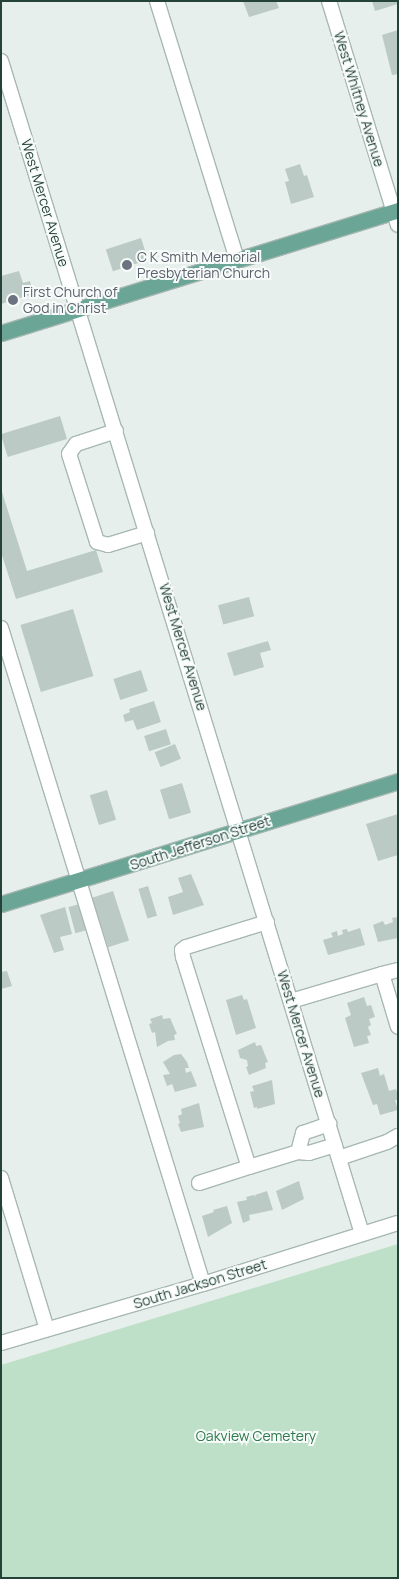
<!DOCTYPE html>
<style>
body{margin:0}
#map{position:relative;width:399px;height:1579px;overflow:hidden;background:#e6efeb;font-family:Manrope,sans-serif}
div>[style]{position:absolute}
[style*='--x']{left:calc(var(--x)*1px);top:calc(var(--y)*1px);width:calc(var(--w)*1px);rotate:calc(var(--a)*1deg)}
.green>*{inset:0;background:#bfe0c8}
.building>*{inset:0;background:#bbcac4;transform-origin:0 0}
.roads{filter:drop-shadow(1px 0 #a8b8b2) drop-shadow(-1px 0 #a8b8b2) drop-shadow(0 1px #a8b8b2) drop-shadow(0 -1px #a8b8b2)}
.minor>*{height:14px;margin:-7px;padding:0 7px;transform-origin:7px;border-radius:7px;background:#fff}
.major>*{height:15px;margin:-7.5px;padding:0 7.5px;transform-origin:7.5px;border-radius:7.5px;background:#6aa596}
.dots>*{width:14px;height:14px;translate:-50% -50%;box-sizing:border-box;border:2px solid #f7fbf9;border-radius:50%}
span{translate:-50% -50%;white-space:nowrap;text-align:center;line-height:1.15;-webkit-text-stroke:4px #f7fbf9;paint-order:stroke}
.street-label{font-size:14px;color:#24423a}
.worship-label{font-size:14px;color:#5b616d}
.left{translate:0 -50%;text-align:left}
.park-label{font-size:14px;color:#2d7a4b}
.frame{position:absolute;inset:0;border:2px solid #24423a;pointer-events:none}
</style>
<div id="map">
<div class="green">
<i style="clip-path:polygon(398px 1244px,398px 1578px,1px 1578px,1px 1365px)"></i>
</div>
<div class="building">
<i style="clip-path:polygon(243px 1px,276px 1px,279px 8px,249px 17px)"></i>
<i style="clip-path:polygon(372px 1px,398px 1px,398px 4px,375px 11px)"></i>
<i style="clip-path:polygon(398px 30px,398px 74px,392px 75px,382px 35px)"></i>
<i style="clip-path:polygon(300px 164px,304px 176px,307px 175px,314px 197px,291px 204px,285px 182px,289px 181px,285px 169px)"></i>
<i style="left:141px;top:238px;width:23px;height:37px;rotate:72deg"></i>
<i style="clip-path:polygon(19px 271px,23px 283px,30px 281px,33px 294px,1px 304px,1px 276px)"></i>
<i style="left:60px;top:416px;width:24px;height:62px;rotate:73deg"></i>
<i style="clip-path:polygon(1px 489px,27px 571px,96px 550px,103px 572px,16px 599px,1px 552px)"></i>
<i style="left:249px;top:597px;width:20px;height:32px;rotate:75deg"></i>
<i style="left:73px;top:609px;width:70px;height:55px;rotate:73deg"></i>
<i style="clip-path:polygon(268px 641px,271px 650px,260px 653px,264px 667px,234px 676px,227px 653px)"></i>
<i style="left:141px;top:670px;width:22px;height:29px;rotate:72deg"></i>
<i style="clip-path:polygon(154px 701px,161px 722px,137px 730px,133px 720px,125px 722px,123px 715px,130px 712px,129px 709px)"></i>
<i style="left:166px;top:729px;width:16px;height:23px;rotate:72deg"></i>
<i style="left:175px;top:744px;width:16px;height:22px;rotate:68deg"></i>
<i style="left:182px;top:783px;width:31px;height:23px;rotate:73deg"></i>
<i style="left:107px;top:790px;width:31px;height:18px;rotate:73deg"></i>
<i style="clip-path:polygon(398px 814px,398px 855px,378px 861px,366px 824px)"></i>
<i style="clip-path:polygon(191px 874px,204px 905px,173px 915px,168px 897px,183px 892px,178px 878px)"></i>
<i style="left:148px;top:886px;width:31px;height:10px;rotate:73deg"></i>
<i style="left:113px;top:891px;width:52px;height:22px;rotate:72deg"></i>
<i style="left:80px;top:904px;width:27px;height:12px;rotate:75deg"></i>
<i style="clip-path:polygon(65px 907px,72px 934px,60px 937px,64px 950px,54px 953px,40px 915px)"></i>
<i style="clip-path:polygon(398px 917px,398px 938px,378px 942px,373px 925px,383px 921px,385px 925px,393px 922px,392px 918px)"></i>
<i style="clip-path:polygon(360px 928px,365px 945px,328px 955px,323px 940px,333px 937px,331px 933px,337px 931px,338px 936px,343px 934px,342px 930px,347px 929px,348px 932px)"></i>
<i style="clip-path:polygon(7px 971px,12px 986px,1px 989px,1px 972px)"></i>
<i style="clip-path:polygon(242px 995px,244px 1000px,247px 999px,256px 1028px,236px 1035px,226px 1000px)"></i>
<i style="clip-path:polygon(364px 997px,367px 1006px,371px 1005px,375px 1017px,369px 1019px,371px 1025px,368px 1027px,371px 1035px,367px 1036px,369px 1043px,354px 1047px,345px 1018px,351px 1015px,347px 1003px)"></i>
<i style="clip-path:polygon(162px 1015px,163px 1019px,170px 1018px,177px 1034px,174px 1035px,175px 1040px,168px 1041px,157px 1047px,155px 1032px,152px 1033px,149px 1024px,152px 1023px,150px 1019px)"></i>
<i style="clip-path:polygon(255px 1042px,256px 1046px,261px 1045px,268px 1062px,265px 1063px,266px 1068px,249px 1075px,246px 1067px,248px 1066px,247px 1060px,240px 1058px,238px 1050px)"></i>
<i style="clip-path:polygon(181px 1054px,187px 1062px,189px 1068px,185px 1068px,186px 1073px,191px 1071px,197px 1086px,175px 1092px,172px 1084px,167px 1086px,163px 1075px,170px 1074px,163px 1062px,174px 1055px)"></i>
<i style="clip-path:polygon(378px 1068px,380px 1076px,384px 1074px,389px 1091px,396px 1089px,398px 1096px,398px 1100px,395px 1100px,398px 1110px,380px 1115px,377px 1104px,373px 1105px,361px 1073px)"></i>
<i style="clip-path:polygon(272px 1080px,275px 1104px,257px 1109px,257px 1107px,254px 1108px,250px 1092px,254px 1091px,252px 1086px)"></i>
<i style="clip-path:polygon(199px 1103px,204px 1127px,181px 1132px,178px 1124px,180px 1123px,178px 1116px,182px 1114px,181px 1109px)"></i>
<i style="clip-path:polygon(299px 1181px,304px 1199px,282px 1210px,276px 1191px)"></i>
<i style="clip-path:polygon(267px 1191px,273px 1210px,249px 1215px,250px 1220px,243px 1223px,237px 1202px,247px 1200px,246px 1197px,254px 1195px,256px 1197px,255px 1195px)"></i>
<i style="clip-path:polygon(227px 1206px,232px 1223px,208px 1237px,202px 1216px,214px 1212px,213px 1210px)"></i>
</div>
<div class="roads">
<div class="minor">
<i style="--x:157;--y:1;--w:271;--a:72.8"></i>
<i style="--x:329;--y:1;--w:234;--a:72.9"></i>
<i style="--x:1;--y:61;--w:1227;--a:72.89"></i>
<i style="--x:116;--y:431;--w:42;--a:162"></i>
<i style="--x:76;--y:444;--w:12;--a:125"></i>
<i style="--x:69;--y:454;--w:92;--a:72.3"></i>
<i style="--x:97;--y:542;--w:11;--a:15"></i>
<i style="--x:108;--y:545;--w:41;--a:-17.1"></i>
<i style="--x:1;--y:628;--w:686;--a:72.88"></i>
<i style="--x:267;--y:922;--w:85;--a:162.8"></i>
<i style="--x:186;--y:947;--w:5;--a:143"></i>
<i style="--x:182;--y:950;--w:7;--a:82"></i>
<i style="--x:183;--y:957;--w:220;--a:72.6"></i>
<i style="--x:249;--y:1167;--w:51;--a:-17"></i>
<i style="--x:298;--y:1152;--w:11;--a:5"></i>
<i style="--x:309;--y:1153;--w:27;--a:-17"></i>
<i style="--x:398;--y:970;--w:16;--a:166"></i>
<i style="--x:382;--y:974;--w:55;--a:73.2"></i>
<i style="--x:291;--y:1001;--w:95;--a:-16.5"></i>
<i style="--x:298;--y:1152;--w:20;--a:-75"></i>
<i style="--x:303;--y:1133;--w:28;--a:-19"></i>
<i style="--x:339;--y:1158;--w:51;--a:-18.4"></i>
<i style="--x:387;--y:1142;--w:13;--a:-29"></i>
<i style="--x:1;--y:1178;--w:158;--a:73.1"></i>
<i style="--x:199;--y:1183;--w:52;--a:-17.7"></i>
<i style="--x:1;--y:1343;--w:210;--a:-16.3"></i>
<i style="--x:203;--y:1284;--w:204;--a:-17.4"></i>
</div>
<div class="major">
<i style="--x:1;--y:333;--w:416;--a:-17.2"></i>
<i style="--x:1;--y:904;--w:416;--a:-17.2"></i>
</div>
</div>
<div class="dots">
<i style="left:127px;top:265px;background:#6b7280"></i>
<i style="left:13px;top:300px;background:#6b7280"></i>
</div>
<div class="street-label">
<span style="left:359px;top:99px;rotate:73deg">West Whitney Avenue</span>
<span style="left:45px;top:203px;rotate:73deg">West Mercer Avenue</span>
<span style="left:183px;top:647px;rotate:73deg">West Mercer Avenue</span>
<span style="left:200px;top:843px;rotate:-18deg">South Jefferson Street</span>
<span style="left:301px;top:1034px;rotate:73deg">West Mercer Avenue</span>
<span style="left:200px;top:1284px;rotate:-17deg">South Jackson Street</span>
</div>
<div class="worship-label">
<span class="left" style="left:137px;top:265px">C K Smith Memorial<br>Presbyterian Church</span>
<span class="left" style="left:23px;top:300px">First Church of<br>God in Christ</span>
</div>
<div class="park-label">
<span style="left:256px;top:1436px">Oakview Cemetery</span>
</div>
<div class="frame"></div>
</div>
